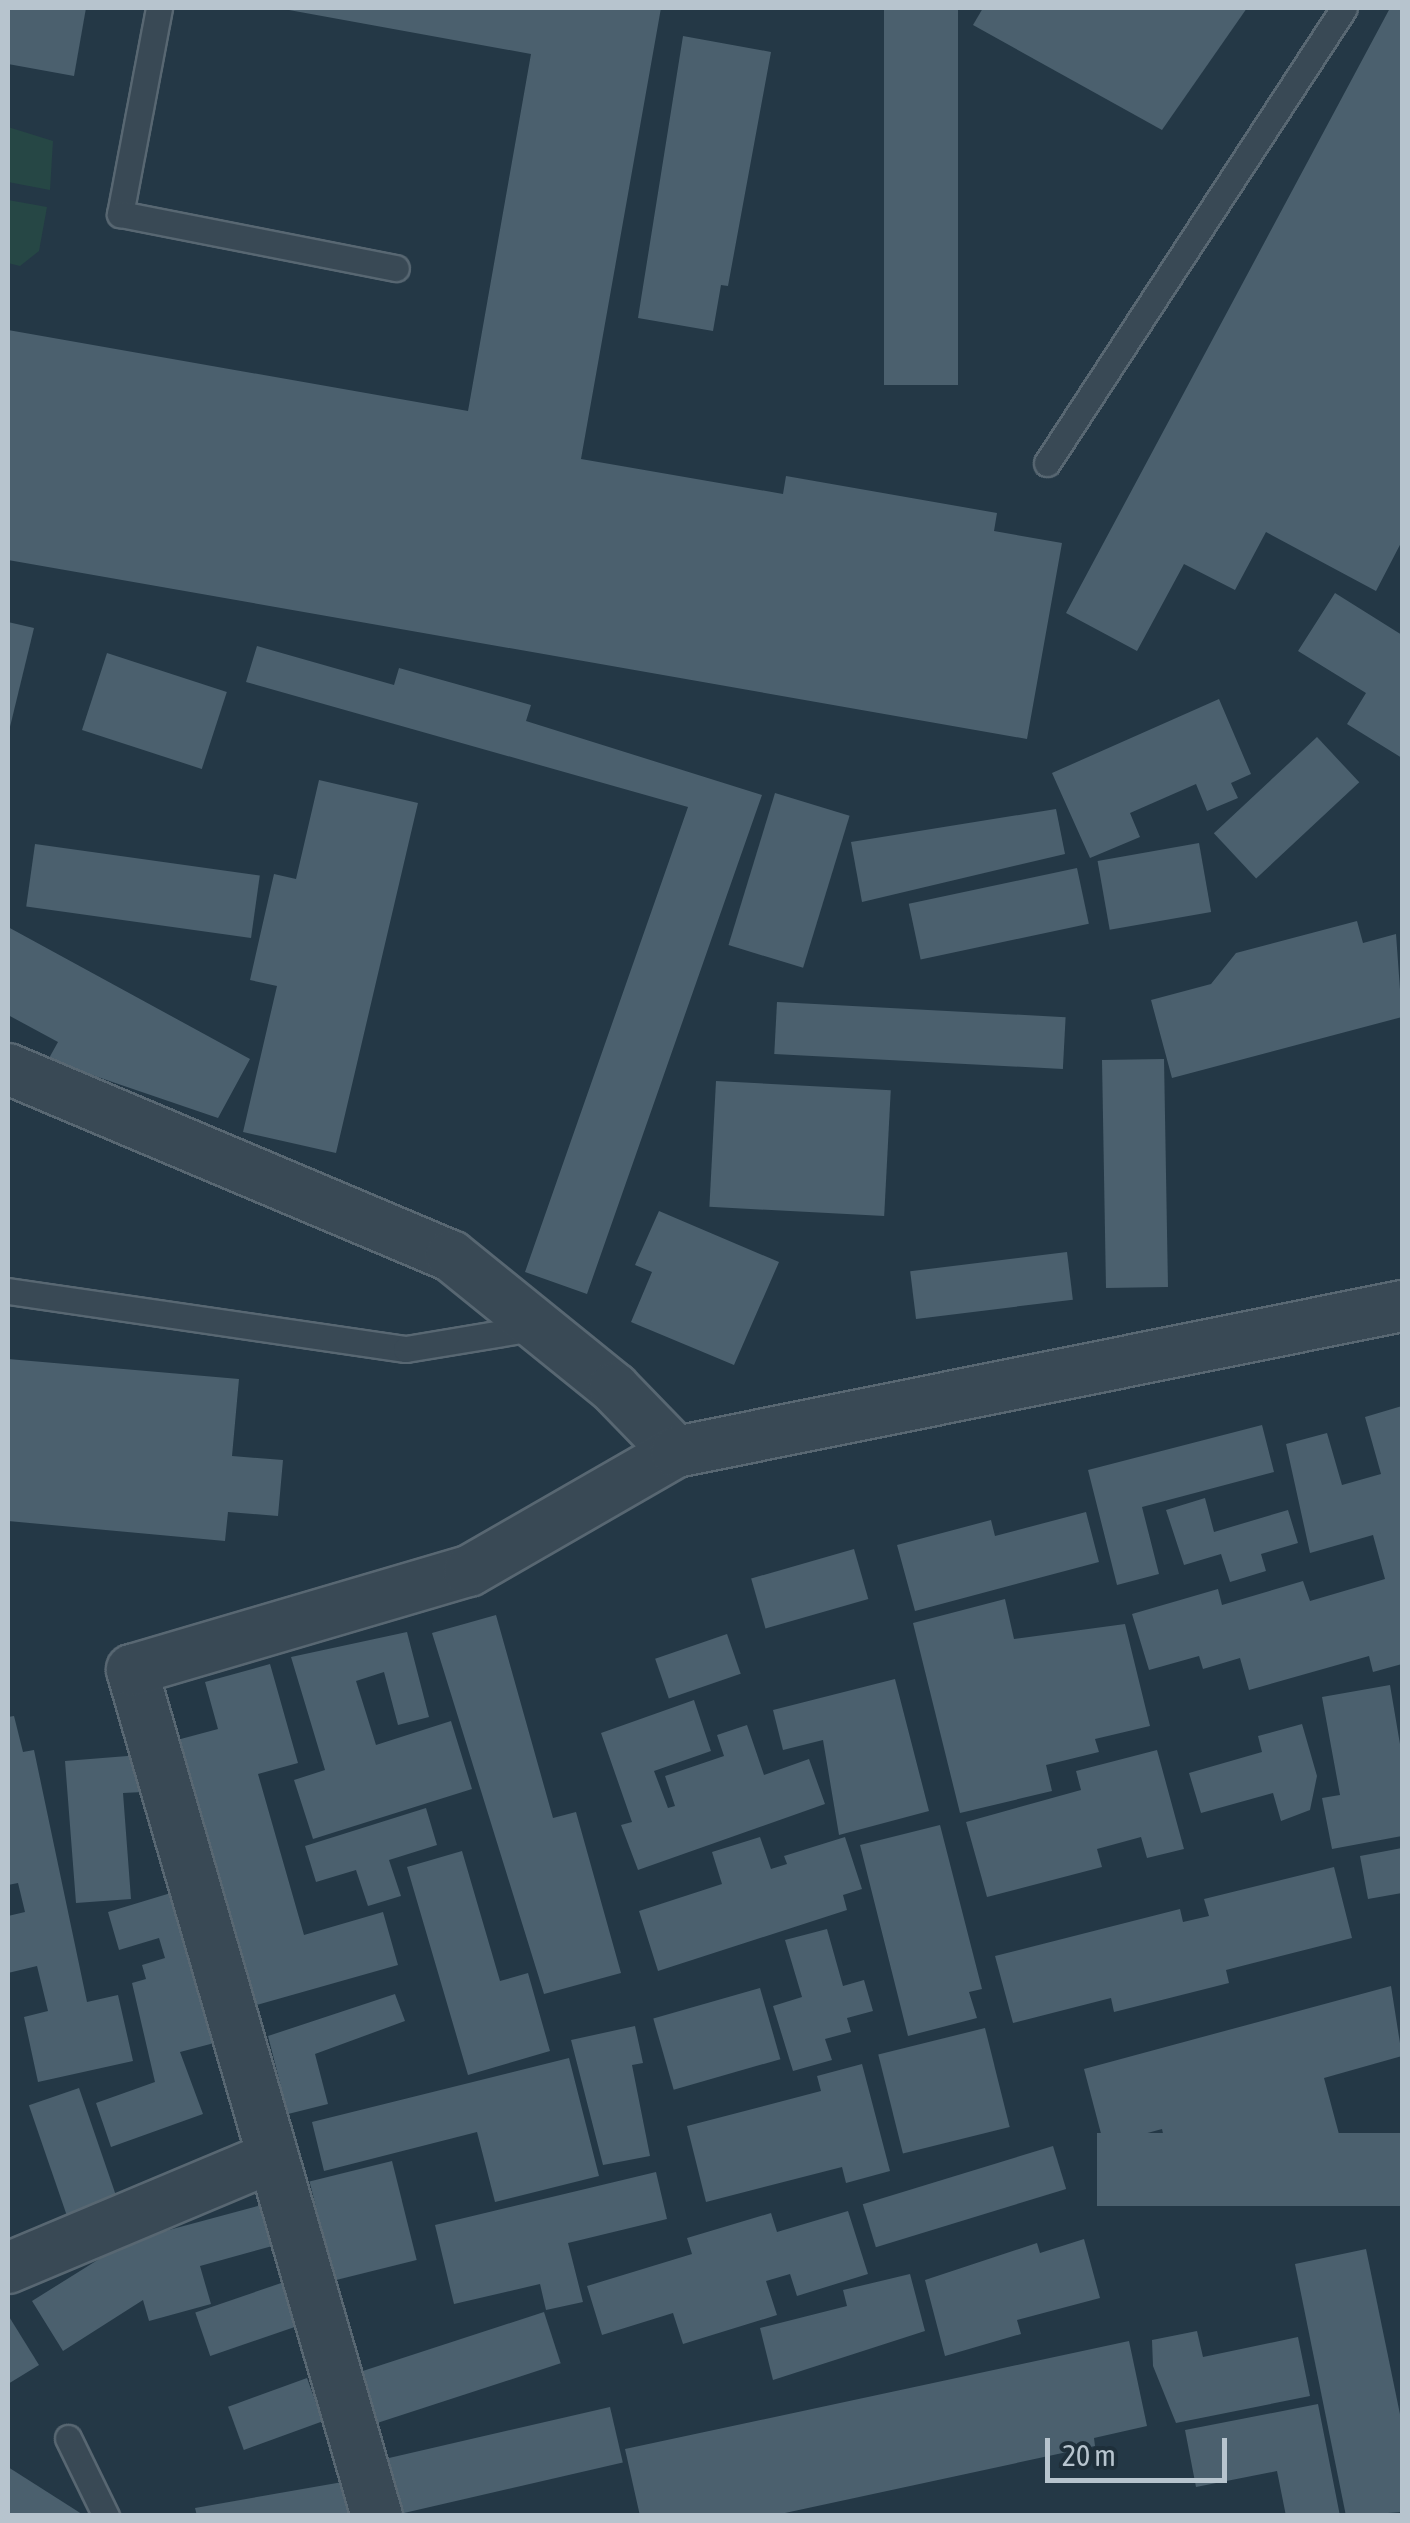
<!DOCTYPE html>
<style>
body{margin:0}
#map{position:relative;width:1410px;height:2523px;overflow:hidden;background:#243846;font-family:"Asap Condensed",sans-serif}
div>[style]{position:absolute}
[style*='--x']{left:calc(var(--x)*1px);top:calc(var(--y)*1px);width:calc(var(--w)*1px);rotate:calc(var(--a)*1deg)}
.green>*{inset:0;background:#264745}
.building>*{inset:0;background:#4b606e;transform-origin:0 0}
.roads{filter:drop-shadow(2px 0 #586772) drop-shadow(-2px 0 #586772) drop-shadow(0 2px #586772) drop-shadow(0 -2px #586772)}
.lane>*{height:25px;margin:-12.5px;padding:0 12.5px;transform-origin:12.5px;border-radius:12.5px;background:#394955}
.street>*{height:50px;margin:-25px;padding:0 25px;transform-origin:25px;border-radius:25px;background:#394955}
span{translate:-50% -50%;white-space:nowrap;text-align:center;line-height:1.15;-webkit-text-stroke:10px #1e2f3a;paint-order:stroke}
.frame{position:absolute;inset:0;border:10px solid #b7c4ce;pointer-events:none}
.scale{position:absolute;left:1045px;top:2438px;width:182px;height:45px;box-sizing:border-box;border:5px solid #b7c4ce;border-top:0;padding-left:12px;font-size:30px;line-height:35px;white-space:nowrap;color:#b7c4ce;-webkit-text-stroke:8px #1e2f3a;paint-order:stroke}
</style>
<div id="map">
<div class="green">
<i style="clip-path:polygon(8px 127px,53px 141px,50px 190px,8px 182px)"></i>
<i style="clip-path:polygon(8px 200px,47px 207px,39px 251px,20px 266px,8px 263px)"></i>
</div>
<div class="building">
<i style="clip-path:polygon(8px 8px,86px 8px,74px 76px,8px 64px)"></i>
<i style="clip-path:polygon(278px 8px,661px 8px,581px 459px,783px 494px,786px 476px,997px 513px,994px 531px,1062px 543px,1027px 739px,8px 560px,8px 330px,468px 411px,531px 54px)"></i>
<i style="left:884px;top:8px;width:74px;height:377px"></i>
<i style="clip-path:polygon(983px 8px,1247px 8px,1162px 130px,973px 25px)"></i>
<i style="clip-path:polygon(1390px 8px,1402px 8px,1402px 541px,1376px 591px,1266px 532px,1235px 590px,1184px 564px,1137px 651px,1066px 613px)"></i>
<i style="clip-path:polygon(683px 36px,771px 52px,728px 286px,721px 285px,713px 331px,638px 318px)"></i>
<i style="clip-path:polygon(1335px 593px,1402px 635px,1402px 758px,1347px 724px,1366px 693px,1298px 651px)"></i>
<i style="clip-path:polygon(8px 622px,34px 628px,9px 731px,8px 730px)"></i>
<i style="clip-path:polygon(257px 646px,394px 685px,399px 668px,531px 705px,526px 721px,762px 795px,587px 1294px,525px 1272px,688px 807px,246px 682px)"></i>
<i style="left:107px;top:653px;width:126px;height:81px;rotate:18deg"></i>
<i style="clip-path:polygon(1219px 699px,1251px 774px,1231px 783px,1238px 798px,1207px 811px,1196px 784px,1130px 813px,1140px 837px,1090px 858px,1052px 773px)"></i>
<i style="left:1317px;top:737px;width:62px;height:141px;rotate:47deg"></i>
<i style="clip-path:polygon(319px 780px,418px 803px,336px 1153px,243px 1132px,277px 986px,250px 980px,274px 874px,296px 879px)"></i>
<i style="left:775px;top:793px;width:78px;height:159px;rotate:17deg"></i>
<i style="clip-path:polygon(1056px 809px,1065px 854px,862px 902px,851px 842px)"></i>
<i style="left:1199px;top:843px;width:70px;height:103px;rotate:80deg"></i>
<i style="left:35px;top:844px;width:227px;height:63px;rotate:8deg"></i>
<i style="left:1077px;top:868px;width:57px;height:172px;rotate:78deg"></i>
<i style="clip-path:polygon(1357px 921px,1363px 943px,1396px 934px,1402px 1017px,1172px 1078px,1151px 1000px,1211px 984px,1236px 953px)"></i>
<i style="clip-path:polygon(8px 927px,250px 1059px,218px 1118px,48px 1060px,58px 1042px,8px 1015px)"></i>
<i style="left:777px;top:1002px;width:289px;height:52px;rotate:3deg"></i>
<i style="left:1164px;top:1059px;width:228px;height:62px;rotate:89deg"></i>
<i style="left:716px;top:1081px;width:175px;height:126px;rotate:3deg"></i>
<i style="clip-path:polygon(659px 1211px,779px 1262px,734px 1365px,631px 1322px,652px 1272px,635px 1265px)"></i>
<i style="left:1067px;top:1252px;width:48px;height:158px;rotate:83deg"></i>
<i style="clip-path:polygon(8px 1359px,239px 1379px,232px 1456px,283px 1460px,278px 1516px,228px 1512px,225px 1541px,8px 1521px)"></i>
<i style="clip-path:polygon(1402px 1406px,1402px 1664px,1373px 1672px,1369px 1656px,1249px 1690px,1240px 1658px,1203px 1669px,1199px 1656px,1149px 1670px,1132px 1614px,1218px 1589px,1222px 1605px,1303px 1581px,1310px 1601px,1385px 1579px,1373px 1535px,1310px 1553px,1286px 1444px,1327px 1433px,1342px 1485px,1381px 1474px,1365px 1417px)"></i>
<i style="clip-path:polygon(1262px 1425px,1274px 1472px,1142px 1507px,1159px 1574px,1117px 1585px,1088px 1470px)"></i>
<i style="clip-path:polygon(1205px 1498px,1214px 1532px,1288px 1510px,1298px 1543px,1261px 1554px,1266px 1571px,1230px 1582px,1221px 1554px,1184px 1565px,1166px 1510px)"></i>
<i style="clip-path:polygon(1086px 1512px,1099px 1562px,915px 1611px,897px 1545px,991px 1520px,995px 1536px)"></i>
<i style="left:854px;top:1549px;width:52px;height:107px;rotate:74deg"></i>
<i style="clip-path:polygon(1005px 1599px,1014px 1639px,1125px 1624px,1150px 1726px,1095px 1739px,1099px 1752px,1046px 1765px,1052px 1791px,960px 1813px,913px 1623px)"></i>
<i style="clip-path:polygon(496px 1615px,553px 1818px,576px 1812px,621px 1973px,544px 1994px,432px 1633px)"></i>
<i style="clip-path:polygon(407px 1632px,429px 1717px,398px 1725px,384px 1672px,356px 1681px,376px 1745px,451px 1721px,472px 1789px,313px 1839px,294px 1780px,325px 1770px,291px 1657px)"></i>
<i style="left:727px;top:1634px;width:42px;height:76px;rotate:71deg"></i>
<i style="clip-path:polygon(270px 1664px,298px 1763px,258px 1774px,304px 1935px,383px 1912px,398px 1965px,253px 2006px,177px 1740px,218px 1729px,205px 1682px)"></i>
<i style="clip-path:polygon(895px 1679px,929px 1811px,839px 1835px,823px 1740px,783px 1750px,773px 1710px)"></i>
<i style="clip-path:polygon(1390px 1685px,1402px 1756px,1402px 1836px,1332px 1849px,1322px 1798px,1340px 1795px,1322px 1697px)"></i>
<i style="clip-path:polygon(694px 1700px,711px 1751px,654px 1771px,668px 1808px,675px 1806px,665px 1776px,724px 1756px,717px 1735px,747px 1725px,764px 1775px,809px 1759px,825px 1804px,638px 1870px,621px 1825px,632px 1822px,601px 1733px)"></i>
<i style="clip-path:polygon(14px 1716px,23px 1752px,34px 1750px,87px 2002px,118px 1995px,133px 2061px,38px 2082px,24px 2017px,48px 2011px,37px 1966px,8px 1973px,8px 1916px,25px 1912px,18px 1883px,8px 1885px,8px 1717px)"></i>
<i style="clip-path:polygon(1302px 1724px,1317px 1776px,1310px 1810px,1281px 1821px,1273px 1793px,1201px 1813px,1189px 1773px,1262px 1752px,1258px 1736px)"></i>
<i style="clip-path:polygon(1157px 1750px,1184px 1849px,1147px 1858px,1141px 1837px,1097px 1849px,1102px 1867px,987px 1897px,966px 1822px,1081px 1790px,1076px 1771px)"></i>
<i style="clip-path:polygon(140px 1755px,143px 1792px,123px 1793px,131px 1899px,76px 1903px,65px 1761px)"></i>
<i style="clip-path:polygon(426px 1808px,437px 1845px,389px 1860px,401px 1896px,368px 1906px,356px 1870px,316px 1882px,305px 1846px)"></i>
<i style="clip-path:polygon(940px 1825px,982px 1989px,969px 1992px,977px 2018px,908px 2036px,860px 1845px)"></i>
<i style="clip-path:polygon(760px 1837px,771px 1869px,787px 1864px,784px 1856px,845px 1837px,862px 1889px,843px 1895px,847px 1910px,658px 1971px,639px 1911px,722px 1884px,712px 1852px)"></i>
<i style="clip-path:polygon(1402px 1848px,1402px 1893px,1368px 1899px,1360px 1856px)"></i>
<i style="clip-path:polygon(462px 1851px,500px 1981px,528px 1973px,550px 2051px,468px 2075px,407px 1867px)"></i>
<i style="clip-path:polygon(1334px 1867px,1352px 1938px,1226px 1970px,1229px 1983px,1114px 2012px,1111px 1998px,1013px 2023px,995px 1956px,1180px 1909px,1183px 1922px,1209px 1916px,1204px 1899px)"></i>
<i style="clip-path:polygon(174px 1892px,218px 2042px,180px 2052px,203px 2114px,111px 2147px,96px 2103px,155px 2082px,132px 1983px,146px 1979px,142px 1965px,165px 1958px,159px 1938px,119px 1950px,108px 1912px)"></i>
<i style="clip-path:polygon(827px 1929px,843px 1986px,864px 1980px,873px 2011px,847px 2018px,851px 2032px,825px 2039px,832px 2060px,793px 2071px,773px 2006px,802px 1997px,785px 1940px)"></i>
<i style="clip-path:polygon(1391px 1986px,1402px 2056px,1324px 2078px,1340px 2138px,1288px 2152px,1284px 2140px,1223px 2157px,1217px 2133px,1166px 2147px,1162px 2129px,1104px 2145px,1084px 2069px)"></i>
<i style="left:760px;top:1988px;width:74px;height:111px;rotate:74deg"></i>
<i style="clip-path:polygon(395px 1994px,405px 2021px,315px 2054px,328px 2104px,288px 2114px,268px 2036px)"></i>
<i style="clip-path:polygon(635px 2026px,643px 2063px,632px 2065px,650px 2156px,603px 2165px,571px 2040px)"></i>
<i style="left:985px;top:2028px;width:102px;height:110px;rotate:76deg"></i>
<i style="clip-path:polygon(569px 2058px,599px 2176px,495px 2202px,477px 2132px,324px 2171px,312px 2122px)"></i>
<i style="clip-path:polygon(862px 2064px,890px 2171px,846px 2183px,842px 2167px,706px 2202px,687px 2126px,821px 2091px,817px 2076px)"></i>
<i style="left:79px;top:2088px;width:126px;height:53px;rotate:71deg"></i>
<i style="left:1402px;top:2133px;width:73px;height:305px;rotate:90deg"></i>
<i style="left:1053px;top:2146px;width:45px;height:199px;rotate:73deg"></i>
<i style="left:392px;top:2161px;width:102px;height:85px;rotate:76deg"></i>
<i style="clip-path:polygon(656px 2172px,667px 2219px,568px 2243px,583px 2302px,546px 2310px,540px 2284px,454px 2304px,435px 2225px)"></i>
<i style="clip-path:polygon(265px 2204px,276px 2245px,200px 2266px,211px 2304px,149px 2321px,143px 2300px,63px 2351px,32px 2301px,128px 2241px)"></i>
<i style="clip-path:polygon(848px 2211px,868px 2274px,797px 2296px,790px 2274px,766px 2281px,777px 2315px,683px 2344px,673px 2313px,602px 2335px,587px 2286px,692px 2254px,687px 2238px,771px 2213px,777px 2232px)"></i>
<i style="clip-path:polygon(1084px 2239px,1100px 2298px,1017px 2320px,1021px 2334px,945px 2356px,925px 2280px,1037px 2243px,1040px 2253px)"></i>
<i style="clip-path:polygon(1366px 2249px,1402px 2424px,1402px 2512px,1346px 2516px,1295px 2264px)"></i>
<i style="clip-path:polygon(910px 2274px,925px 2331px,773px 2380px,760px 2328px,847px 2306px,843px 2290px)"></i>
<i style="left:287px;top:2281px;width:46px;height:97px;rotate:71deg"></i>
<i style="left:544px;top:2312px;width:54px;height:197px;rotate:72deg"></i>
<i style="clip-path:polygon(8px 2315px,39px 2365px,8px 2384px)"></i>
<i style="clip-path:polygon(1197px 2331px,1203px 2357px,1298px 2337px,1310px 2396px,1176px 2423px,1153px 2366px,1152px 2340px)"></i>
<i style="clip-path:polygon(1129px 2341px,1147px 2426px,1094px 2438px,1095px 2446px,771px 2516px,640px 2516px,625px 2449px)"></i>
<i style="left:307px;top:2378px;width:46px;height:84px;rotate:70deg"></i>
<i style="clip-path:polygon(1318px 2404px,1340px 2516px,1286px 2516px,1277px 2471px,1196px 2487px,1185px 2430px)"></i>
<i style="left:610px;top:2407px;width:57px;height:229px;rotate:77deg"></i>
<i style="clip-path:polygon(8px 2467px,85px 2516px,8px 2516px)"></i>
<i style="clip-path:polygon(354px 2480px,361px 2516px,197px 2516px,195px 2508px)"></i>
</div>
<div class="roads">
<div class="lane">
<i style="--x:159;--y:8;--w:210;--a:100.7"></i>
<i style="--x:120;--y:214;--w:281;--a:11.1"></i>
<i style="--x:1047;--y:463;--w:543;--a:-56.87"></i>
<i style="--x:8;--y:1291;--w:402;--a:8.3"></i>
<i style="--x:406;--y:1349;--w:135;--a:-9.4"></i>
<i style="--x:68;--y:2438;--w:87;--a:64"></i>
</div>
<div class="street">
<i style="--x:8;--y:1069;--w:481;--a:22.9"></i>
<i style="--x:451;--y:1256;--w:210;--a:39"></i>
<i style="--x:614;--y:1388;--w:89;--a:45.9"></i>
<i style="--x:8;--y:2268;--w:286;--a:-22.8"></i>
<i style="--x:377;--y:2516;--w:881;--a:-106.15"></i>
<i style="--x:132;--y:1670;--w:351;--a:-16.4"></i>
<i style="--x:469;--y:1571;--w:239;--a:-29.9"></i>
<i style="--x:676;--y:1452;--w:741;--a:-11.37"></i>
</div>
</div>
<div class="frame"></div>
<div class="scale">20 m</div>
</div>
